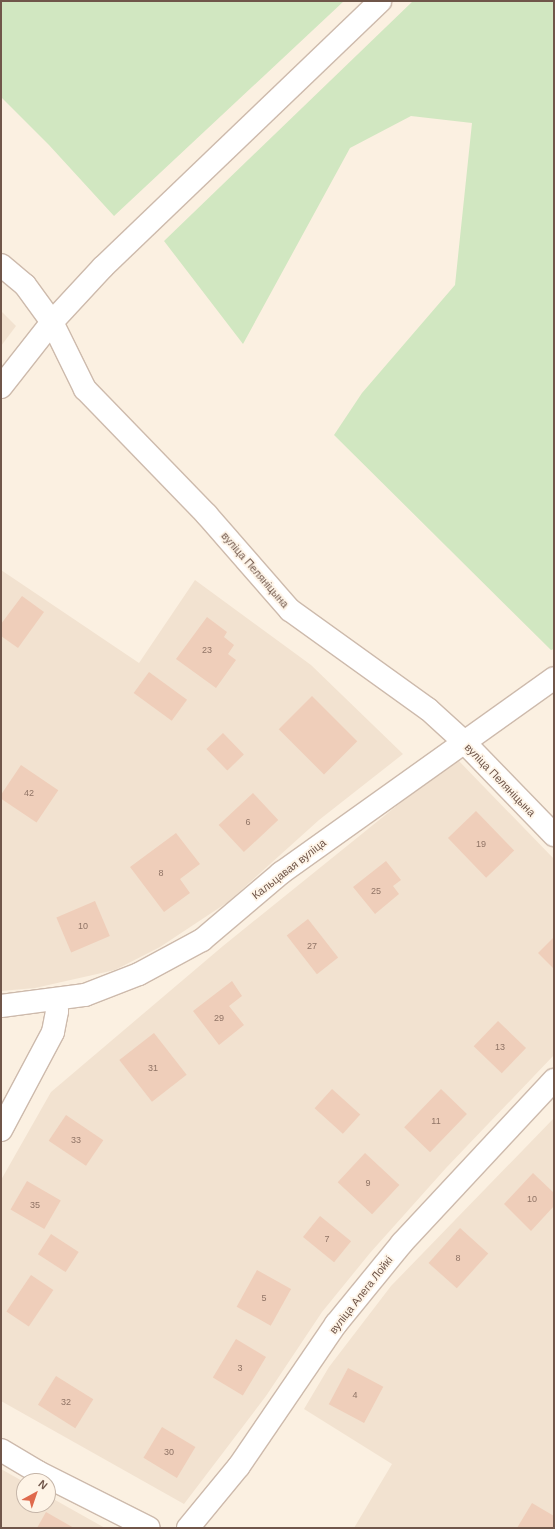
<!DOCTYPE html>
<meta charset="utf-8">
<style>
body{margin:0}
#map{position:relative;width:555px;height:1529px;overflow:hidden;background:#fbf0e1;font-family:Arial,sans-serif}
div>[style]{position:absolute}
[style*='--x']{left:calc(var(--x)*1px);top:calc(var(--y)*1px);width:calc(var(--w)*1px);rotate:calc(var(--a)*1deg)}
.residential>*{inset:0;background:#f2e2d0}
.green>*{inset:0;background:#d1e7c1}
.building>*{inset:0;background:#efceba;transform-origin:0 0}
.roads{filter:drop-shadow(1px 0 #cdbaac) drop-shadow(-1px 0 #cdbaac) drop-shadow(0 1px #cdbaac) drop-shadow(0 -1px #cdbaac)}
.minor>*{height:22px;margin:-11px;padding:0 11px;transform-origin:11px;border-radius:11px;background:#fff}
span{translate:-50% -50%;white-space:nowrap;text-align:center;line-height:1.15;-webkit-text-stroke:3.5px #fef4e7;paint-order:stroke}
.number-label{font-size:9px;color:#907466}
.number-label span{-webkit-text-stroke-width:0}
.street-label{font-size:11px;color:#70564a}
.frame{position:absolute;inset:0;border:2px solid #70564a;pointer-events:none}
.north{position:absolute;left:16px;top:1473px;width:40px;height:40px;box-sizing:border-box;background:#fef4e7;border:1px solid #c5b5a8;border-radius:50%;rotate:40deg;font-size:11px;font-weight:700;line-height:16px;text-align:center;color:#70564a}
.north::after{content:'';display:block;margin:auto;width:14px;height:18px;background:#df694c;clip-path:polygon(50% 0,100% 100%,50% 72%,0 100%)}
</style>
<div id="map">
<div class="residential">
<i style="clip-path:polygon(1px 311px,16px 326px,1px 346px)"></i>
<i style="clip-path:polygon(1px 570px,139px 663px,195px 580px,311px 665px,403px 754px,319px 820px,228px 902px,160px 947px,115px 970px,35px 988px,1px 991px)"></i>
<i style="clip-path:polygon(456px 758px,554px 859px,554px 1055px,446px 1168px,370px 1253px,322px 1312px,266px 1396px,184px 1504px,1px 1401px,1px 1180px,51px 1092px,223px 946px)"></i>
<i style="clip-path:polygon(554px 1118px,554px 1528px,354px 1528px,392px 1464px,304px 1409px,329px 1367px,391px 1286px)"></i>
<i style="clip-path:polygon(1px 1469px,24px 1482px,24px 1505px,48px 1505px,48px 1496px,105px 1528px,1px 1528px)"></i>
</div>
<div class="green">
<i style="clip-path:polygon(1px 1px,344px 1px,114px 216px,49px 145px,1px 97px)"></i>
<i style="clip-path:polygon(413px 1px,554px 1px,554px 649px,551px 650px,334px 435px,362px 393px,455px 285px,472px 123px,411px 116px,350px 148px,243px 344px,164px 241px)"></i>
</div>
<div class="building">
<i style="clip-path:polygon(22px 596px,44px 612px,18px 648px,1px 636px,1px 624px)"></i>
<i style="clip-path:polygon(207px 617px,227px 632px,224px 637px,234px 645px,228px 654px,236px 660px,216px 688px,176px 659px)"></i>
<i style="left:149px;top:672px;width:47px;height:26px;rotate:36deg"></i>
<i style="left:312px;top:696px;width:64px;height:47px;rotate:45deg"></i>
<i style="left:223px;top:733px;width:30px;height:23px;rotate:46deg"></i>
<i style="left:21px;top:765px;width:45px;height:39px;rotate:34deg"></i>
<i style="left:253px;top:793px;width:37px;height:47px;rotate:47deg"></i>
<i style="left:476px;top:811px;width:55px;height:39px;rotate:46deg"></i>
<i style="clip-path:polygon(176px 833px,200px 864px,180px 879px,190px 893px,164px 912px,130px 867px)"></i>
<i style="clip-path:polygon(386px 861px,401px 880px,393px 886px,399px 894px,375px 914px,353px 887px)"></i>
<i style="left:95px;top:901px;width:38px;height:42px;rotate:67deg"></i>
<i style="left:308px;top:919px;width:49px;height:27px;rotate:52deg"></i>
<i style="clip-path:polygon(554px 937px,554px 969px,538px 953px)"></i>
<i style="clip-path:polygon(232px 981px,242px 996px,229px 1006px,244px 1025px,219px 1045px,193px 1011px)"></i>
<i style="left:498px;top:1021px;width:39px;height:35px;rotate:44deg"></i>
<i style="left:154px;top:1033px;width:53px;height:44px;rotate:52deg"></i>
<i style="left:332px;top:1089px;width:38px;height:26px;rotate:42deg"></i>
<i style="left:441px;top:1089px;width:36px;height:53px;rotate:44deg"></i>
<i style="left:66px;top:1115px;width:45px;height:31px;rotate:34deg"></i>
<i style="left:365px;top:1153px;width:47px;height:40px;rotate:43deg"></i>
<i style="clip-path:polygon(533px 1173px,554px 1193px,554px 1206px,531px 1231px,504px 1204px)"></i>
<i style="left:27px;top:1181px;width:39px;height:33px;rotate:30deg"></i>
<i style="left:320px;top:1216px;width:40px;height:27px;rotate:39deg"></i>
<i style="left:460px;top:1228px;width:38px;height:47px;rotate:42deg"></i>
<i style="left:51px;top:1234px;width:33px;height:24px;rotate:33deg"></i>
<i style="left:257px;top:1270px;width:39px;height:42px;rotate:29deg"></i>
<i style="left:31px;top:1275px;width:27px;height:44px;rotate:34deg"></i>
<i style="left:236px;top:1339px;width:35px;height:45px;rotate:31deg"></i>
<i style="left:348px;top:1368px;width:40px;height:41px;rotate:28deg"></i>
<i style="left:56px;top:1376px;width:44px;height:34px;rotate:32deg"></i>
<i style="left:162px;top:1427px;width:39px;height:36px;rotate:31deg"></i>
<i style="clip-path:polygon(532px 1503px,554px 1516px,554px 1528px,517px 1528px)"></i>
<i style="clip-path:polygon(46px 1512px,74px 1528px,37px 1528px)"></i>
</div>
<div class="roads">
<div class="minor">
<i style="--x:1;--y:265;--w:31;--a:40"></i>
<i style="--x:25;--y:285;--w:46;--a:53.9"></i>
<i style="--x:52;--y:322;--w:75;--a:63.8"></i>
<i style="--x:85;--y:389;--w:175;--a:45.9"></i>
<i style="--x:207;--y:515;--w:126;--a:48.9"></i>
<i style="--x:290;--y:610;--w:170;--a:35.7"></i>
<i style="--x:428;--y:709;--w:47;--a:42.4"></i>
<i style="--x:463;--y:741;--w:131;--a:45.9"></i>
<i style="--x:1;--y:387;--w:83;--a:-51.9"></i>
<i style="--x:52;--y:322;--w:75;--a:-47.2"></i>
<i style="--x:103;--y:267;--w:384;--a:-43.8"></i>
<i style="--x:1;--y:1006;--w:85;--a:-7.5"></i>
<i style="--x:85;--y:995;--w:58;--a:-21.3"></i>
<i style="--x:139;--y:974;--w:72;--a:-28.4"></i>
<i style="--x:202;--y:940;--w:104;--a:-40.3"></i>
<i style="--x:281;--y:873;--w:335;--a:-35.5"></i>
<i style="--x:1;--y:1130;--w:111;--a:-62"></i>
<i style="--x:53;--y:1032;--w:21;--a:-79"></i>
<i style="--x:57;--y:1011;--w:11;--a:-100"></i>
<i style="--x:1;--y:1450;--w:43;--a:30.7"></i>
<i style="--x:38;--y:1472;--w:124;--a:26.8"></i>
<i style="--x:188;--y:1528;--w:80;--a:-50.6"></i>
<i style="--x:239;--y:1466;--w:172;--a:-55.7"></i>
<i style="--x:336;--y:1324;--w:104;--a:-50.8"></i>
<i style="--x:402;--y:1243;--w:223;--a:-47"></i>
</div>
</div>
<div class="number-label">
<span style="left:207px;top:650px">23</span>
<span style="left:29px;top:793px">42</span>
<span style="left:248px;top:822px">6</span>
<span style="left:481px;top:844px">19</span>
<span style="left:161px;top:873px">8</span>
<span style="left:376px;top:891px">25</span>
<span style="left:83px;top:926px">10</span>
<span style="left:312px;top:946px">27</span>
<span style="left:219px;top:1018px">29</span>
<span style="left:500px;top:1047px">13</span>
<span style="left:153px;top:1068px">31</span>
<span style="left:436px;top:1121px">11</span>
<span style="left:76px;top:1140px">33</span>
<span style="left:368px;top:1183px">9</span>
<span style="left:532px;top:1199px">10</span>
<span style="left:35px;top:1205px">35</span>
<span style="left:327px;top:1239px">7</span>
<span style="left:458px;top:1258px">8</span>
<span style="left:264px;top:1298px">5</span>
<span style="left:240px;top:1368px">3</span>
<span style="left:355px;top:1395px">4</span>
<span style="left:66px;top:1402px">32</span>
<span style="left:169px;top:1452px">30</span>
</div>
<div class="street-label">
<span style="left:255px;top:570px;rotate:49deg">вуліца Пеляніцына</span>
<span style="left:500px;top:780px;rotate:46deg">вуліца Пеляніцына</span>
<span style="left:289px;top:869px;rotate:-38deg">Кальцавая вуліца</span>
<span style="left:361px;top:1295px;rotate:-52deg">вуліца Алега Лойкі</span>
</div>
<div class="frame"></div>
<div class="north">N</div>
</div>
